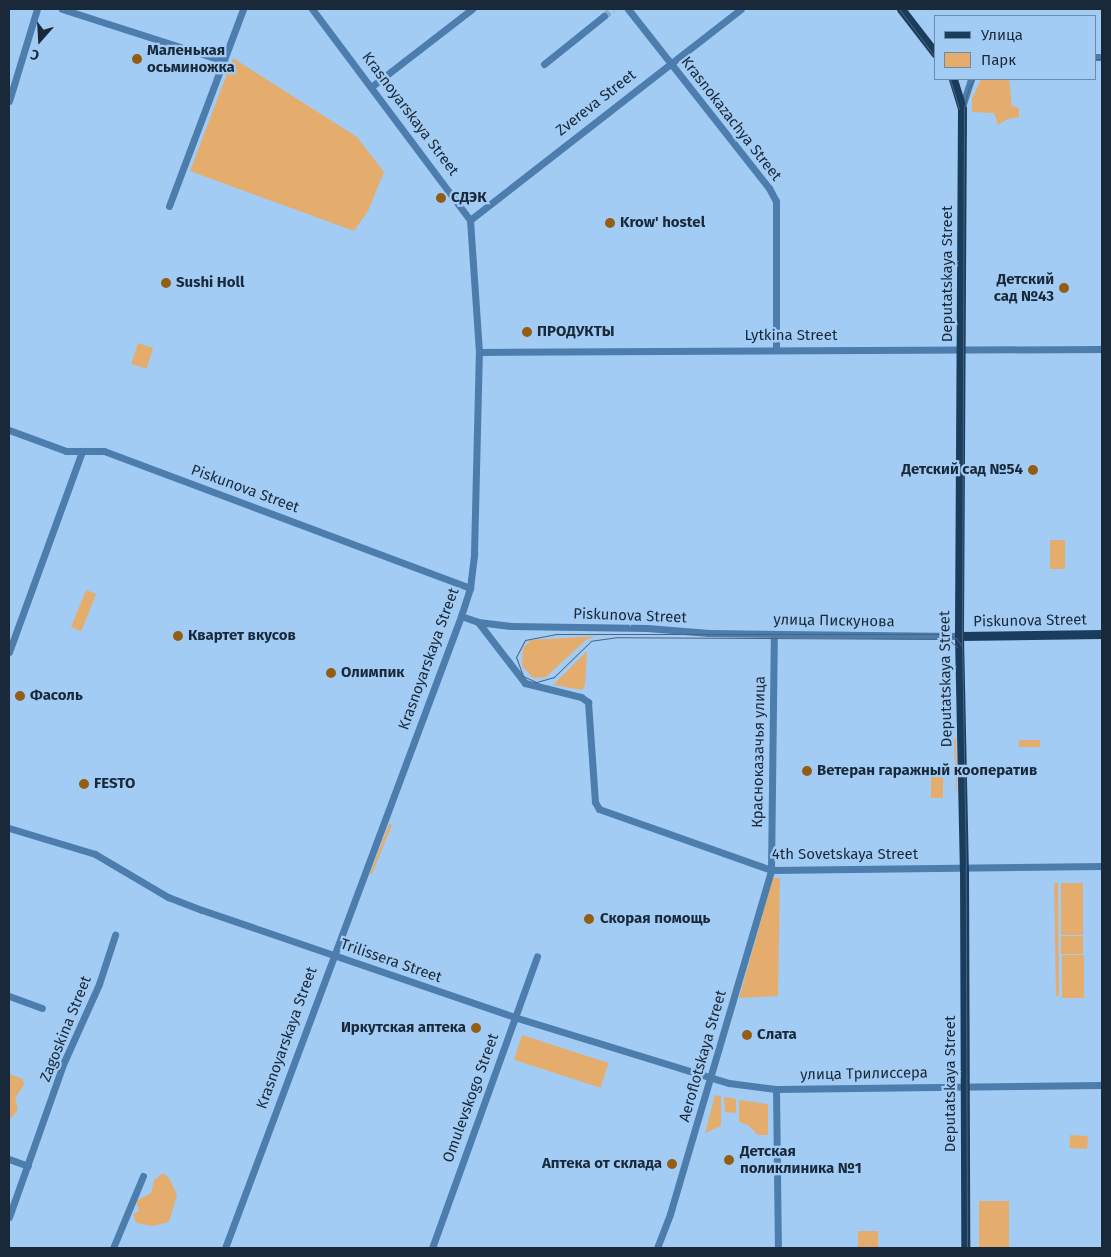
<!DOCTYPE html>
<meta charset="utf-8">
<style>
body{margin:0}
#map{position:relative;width:1111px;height:1257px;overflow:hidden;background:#a3ccf5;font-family:"Fira Sans",sans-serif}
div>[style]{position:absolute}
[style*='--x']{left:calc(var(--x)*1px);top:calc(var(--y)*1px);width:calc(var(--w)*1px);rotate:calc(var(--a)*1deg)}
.green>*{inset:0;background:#e4ad6e;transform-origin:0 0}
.minor-tunnel>*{height:7px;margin-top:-3.5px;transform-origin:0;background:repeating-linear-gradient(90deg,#87abcf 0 7px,transparent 0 10.5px)}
.minor>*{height:7px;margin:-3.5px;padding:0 3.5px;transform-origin:3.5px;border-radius:3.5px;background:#4c7dad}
.major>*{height:9px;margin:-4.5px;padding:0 4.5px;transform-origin:4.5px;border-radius:4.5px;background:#1a3d5d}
.tram>*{height:1px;margin:-0.5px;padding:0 0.5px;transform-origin:0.5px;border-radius:0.5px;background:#4b647d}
.dots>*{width:14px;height:14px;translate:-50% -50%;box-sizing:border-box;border:2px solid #a3ccf5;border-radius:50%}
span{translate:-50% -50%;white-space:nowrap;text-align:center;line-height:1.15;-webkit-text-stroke:4.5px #a3ccf5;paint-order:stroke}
.poi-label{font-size:15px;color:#192939;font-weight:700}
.left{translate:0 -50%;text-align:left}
.right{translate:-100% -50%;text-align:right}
.street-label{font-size:15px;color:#192939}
.frame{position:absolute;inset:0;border:10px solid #192939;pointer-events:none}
.legend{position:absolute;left:934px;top:15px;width:162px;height:65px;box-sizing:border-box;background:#a3ccf5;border:1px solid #6c8baa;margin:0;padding:6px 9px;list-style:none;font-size:15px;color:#192939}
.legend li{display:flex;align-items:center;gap:10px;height:25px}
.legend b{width:25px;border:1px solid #6c8baa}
.north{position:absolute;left:15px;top:15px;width:50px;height:50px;-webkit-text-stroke:4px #a3ccf5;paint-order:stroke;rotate:199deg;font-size:14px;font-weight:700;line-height:20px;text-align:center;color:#192939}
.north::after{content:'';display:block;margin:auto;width:18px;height:22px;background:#192939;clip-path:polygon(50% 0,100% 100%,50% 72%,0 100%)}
</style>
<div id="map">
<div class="green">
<i style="clip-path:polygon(233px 58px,357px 137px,384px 172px,368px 211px,354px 231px,190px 171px)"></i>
<i style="clip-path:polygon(981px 79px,1009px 79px,1012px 106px,1019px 108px,1019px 117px,1008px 119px,998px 125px,994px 113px,972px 112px,972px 99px)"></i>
<i style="left:138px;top:343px;width:16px;height:22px;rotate:18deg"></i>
<i style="left:1050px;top:540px;width:15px;height:29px"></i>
<i style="left:86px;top:590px;width:11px;height:40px;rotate:22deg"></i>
<i style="clip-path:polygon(596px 636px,586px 640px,546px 677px,533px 678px,522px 666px,523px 648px,531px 640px)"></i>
<i style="clip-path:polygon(587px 651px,585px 685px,582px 690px,553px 685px)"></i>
<i style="clip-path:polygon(956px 738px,957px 791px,956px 792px,954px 739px)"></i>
<i style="left:1040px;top:740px;width:7px;height:21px;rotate:90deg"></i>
<i style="left:931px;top:770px;width:12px;height:28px"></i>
<i style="clip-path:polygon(389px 824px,392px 825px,372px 874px,370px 873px)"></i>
<i style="clip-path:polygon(773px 878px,780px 878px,778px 996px,739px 998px)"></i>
<i style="clip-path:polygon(1054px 883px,1058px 883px,1059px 996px,1056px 996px)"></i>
<i style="left:1061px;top:883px;width:22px;height:52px"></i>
<i style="left:1061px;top:936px;width:22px;height:18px"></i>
<i style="left:1062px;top:955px;width:22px;height:43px"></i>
<i style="left:522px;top:1035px;width:91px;height:26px;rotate:18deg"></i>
<i style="clip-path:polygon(9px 1074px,23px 1079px,24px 1085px,15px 1098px,18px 1110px,10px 1119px)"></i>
<i style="clip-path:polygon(715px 1095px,721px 1096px,721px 1126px,705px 1133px)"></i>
<i style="clip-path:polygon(724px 1097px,736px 1099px,736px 1113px,725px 1112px)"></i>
<i style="clip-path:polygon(739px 1100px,768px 1104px,768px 1135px,758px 1135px,748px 1125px,739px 1122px)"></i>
<i style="left:1070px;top:1135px;width:18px;height:13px;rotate:3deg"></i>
<i style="clip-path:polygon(163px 1173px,169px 1178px,177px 1195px,169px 1222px,153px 1226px,136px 1223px,133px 1214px,139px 1211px,136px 1201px,151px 1193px,154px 1180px)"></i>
<i style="left:1009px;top:1201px;width:47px;height:30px;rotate:90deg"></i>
<i style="left:858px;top:1231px;width:20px;height:17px"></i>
</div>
<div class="minor-tunnel">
<i style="--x:604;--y:16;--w:11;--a:-38"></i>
</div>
<div class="minor">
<i style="--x:62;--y:9;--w:170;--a:17.8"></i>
<i style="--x:628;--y:9;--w:228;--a:51.8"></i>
<i style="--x:769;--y:188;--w:15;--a:62"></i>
<i style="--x:776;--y:201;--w:149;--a:90"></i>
<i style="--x:1095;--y:57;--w:7;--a:0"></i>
<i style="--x:544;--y:64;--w:77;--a:-38.7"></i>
<i style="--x:371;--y:87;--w:128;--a:-37.7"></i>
<i style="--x:9;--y:101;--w:96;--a:-73.1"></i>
<i style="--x:962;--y:107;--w:29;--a:-72"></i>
<i style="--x:169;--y:206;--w:210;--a:-69.4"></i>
<i style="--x:470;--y:220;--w:343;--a:-37.9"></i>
<i style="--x:479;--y:352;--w:623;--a:-0.28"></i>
<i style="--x:9;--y:430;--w:61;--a:20.2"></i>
<i style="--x:66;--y:451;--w:38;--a:0"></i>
<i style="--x:104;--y:451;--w:391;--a:20.5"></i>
<i style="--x:461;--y:616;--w:18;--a:19"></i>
<i style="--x:478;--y:622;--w:33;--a:7"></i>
<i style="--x:511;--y:626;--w:136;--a:0.8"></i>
<i style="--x:647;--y:628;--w:62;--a:4.6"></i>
<i style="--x:709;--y:633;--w:250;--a:0.7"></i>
<i style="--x:478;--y:622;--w:77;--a:52.4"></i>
<i style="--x:525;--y:683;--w:58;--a:14"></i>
<i style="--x:581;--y:697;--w:9;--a:36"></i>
<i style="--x:588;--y:702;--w:100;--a:86"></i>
<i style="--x:595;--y:802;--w:8;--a:60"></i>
<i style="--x:599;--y:809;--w:182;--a:19.5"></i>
<i style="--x:771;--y:870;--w:331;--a:-0.7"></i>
<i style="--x:9;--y:652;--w:214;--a:-70"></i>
<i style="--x:9;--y:828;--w:90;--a:16.8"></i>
<i style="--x:95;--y:854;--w:85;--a:30.5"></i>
<i style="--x:168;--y:897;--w:36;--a:21"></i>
<i style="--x:202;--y:910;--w:330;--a:18.9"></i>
<i style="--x:514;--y:1017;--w:225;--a:17.1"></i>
<i style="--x:729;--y:1083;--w:47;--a:7.3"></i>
<i style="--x:776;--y:1089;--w:326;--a:-0.7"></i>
<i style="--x:9;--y:996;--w:35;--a:20"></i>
<i style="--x:776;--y:1089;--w:159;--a:89.3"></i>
<i style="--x:9;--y:1159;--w:20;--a:20"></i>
<i style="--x:9;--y:1217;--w:164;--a:-70.5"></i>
<i style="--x:64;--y:1062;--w:85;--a:-65.8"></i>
<i style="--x:99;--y:984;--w:52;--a:-71.9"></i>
<i style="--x:113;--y:1248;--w:78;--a:-67.4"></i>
<i style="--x:225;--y:1248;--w:675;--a:-69.52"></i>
<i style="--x:461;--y:616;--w:29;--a:-72"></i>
<i style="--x:470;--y:588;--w:35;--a:-83"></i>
<i style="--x:474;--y:553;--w:201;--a:-88.6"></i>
<i style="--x:479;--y:352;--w:132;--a:-93.9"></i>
<i style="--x:470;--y:220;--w:264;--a:-126.8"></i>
<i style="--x:432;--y:1248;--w:310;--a:-70.2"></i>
<i style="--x:657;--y:1248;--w:36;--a:-69"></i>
<i style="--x:670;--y:1214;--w:359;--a:-73.6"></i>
<i style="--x:771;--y:870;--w:236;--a:-89.3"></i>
</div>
<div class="major">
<i style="--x:901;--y:9;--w:56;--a:52.3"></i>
<i style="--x:953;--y:79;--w:31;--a:73"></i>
<i style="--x:962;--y:109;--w:527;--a:90.33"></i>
<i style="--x:959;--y:636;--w:232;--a:88.8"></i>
<i style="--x:964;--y:868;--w:380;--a:89.8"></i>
<i style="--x:959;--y:636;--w:143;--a:-0.8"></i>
</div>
<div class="tram">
<i style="--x:899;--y:9;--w:60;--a:53.1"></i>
<i style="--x:1095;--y:59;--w:7;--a:0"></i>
<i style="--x:950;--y:79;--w:31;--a:73"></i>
<i style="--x:957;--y:647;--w:12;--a:-138"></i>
<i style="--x:948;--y:639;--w:330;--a:-179.7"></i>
<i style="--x:618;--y:637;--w:27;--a:172"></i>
<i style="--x:591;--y:641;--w:52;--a:135.8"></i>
<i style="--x:554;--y:677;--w:19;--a:164"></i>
<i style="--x:536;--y:682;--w:14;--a:-155"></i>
<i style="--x:523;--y:676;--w:20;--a:-110"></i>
<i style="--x:516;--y:657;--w:19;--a:-62"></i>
<i style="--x:525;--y:640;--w:32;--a:-11"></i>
<i style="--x:556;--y:634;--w:392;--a:0"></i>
<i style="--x:948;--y:634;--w:9;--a:27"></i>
<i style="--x:956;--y:638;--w:10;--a:53"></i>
<i style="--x:967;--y:1248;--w:380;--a:-90.2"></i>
<i style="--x:966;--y:868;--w:222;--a:-91"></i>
<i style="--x:962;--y:646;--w:537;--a:-89.79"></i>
<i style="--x:964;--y:109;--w:19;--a:-78"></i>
<i style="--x:968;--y:90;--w:13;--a:-61"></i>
</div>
<div class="dots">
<i style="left:137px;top:59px;background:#935d13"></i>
<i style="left:441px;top:198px;background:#935d13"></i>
<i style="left:610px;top:223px;background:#935d13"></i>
<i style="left:166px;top:283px;background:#935d13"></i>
<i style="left:1064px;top:288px;background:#935d13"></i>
<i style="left:527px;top:332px;background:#935d13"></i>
<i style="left:1033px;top:470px;background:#935d13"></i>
<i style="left:178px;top:636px;background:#935d13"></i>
<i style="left:331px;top:673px;background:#935d13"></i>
<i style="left:20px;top:696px;background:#935d13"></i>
<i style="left:807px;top:771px;background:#935d13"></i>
<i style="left:84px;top:784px;background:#935d13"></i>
<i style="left:589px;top:919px;background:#935d13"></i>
<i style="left:476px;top:1028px;background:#935d13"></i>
<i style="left:747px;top:1035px;background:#935d13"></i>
<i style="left:729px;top:1160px;background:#935d13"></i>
<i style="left:672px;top:1164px;background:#935d13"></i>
</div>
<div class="poi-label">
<span class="left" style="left:147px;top:59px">Маленькая<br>осьминожка</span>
<span class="left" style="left:451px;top:198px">СДЭК</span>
<span class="left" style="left:620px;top:223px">Krow' hostel</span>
<span class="right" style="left:1054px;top:288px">Детский<br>сад №43</span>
<span class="left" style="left:176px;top:283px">Sushi Holl</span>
<span class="left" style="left:537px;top:332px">ПРОДУКТЫ</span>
<span class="right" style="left:1023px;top:470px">Детский сад №54</span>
<span class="left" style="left:188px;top:636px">Квартет вкусов</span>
<span class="left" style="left:341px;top:673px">Олимпик</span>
<span class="left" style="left:30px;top:696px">Фасоль</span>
<span class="left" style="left:817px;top:771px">Ветеран гаражный кооператив</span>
<span class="left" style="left:94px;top:784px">FESTO</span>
<span class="left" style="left:600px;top:919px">Скорая помощь</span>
<span class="right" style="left:466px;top:1028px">Иркутская аптека</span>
<span class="left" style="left:757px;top:1035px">Слата</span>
<span class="left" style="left:740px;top:1160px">Детская<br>поликлиника №1</span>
<span class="right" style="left:662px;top:1164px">Аптека от склада</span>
</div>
<div class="street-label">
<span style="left:596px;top:103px;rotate:-38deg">Zvereva Street</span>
<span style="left:410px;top:114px;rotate:53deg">Krasnoyarskaya Street</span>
<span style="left:731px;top:119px;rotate:52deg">Krasnokazachya Street</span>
<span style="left:948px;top:274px;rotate:-90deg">Deputatskaya Street</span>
<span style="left:791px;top:336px">Lytkina Street</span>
<span style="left:245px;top:489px;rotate:20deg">Piskunova Street</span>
<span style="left:630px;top:616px;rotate:2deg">Piskunova Street</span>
<span style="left:834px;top:621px;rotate:1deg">улица Пискунова</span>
<span style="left:1030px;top:621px;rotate:-1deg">Piskunova Street</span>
<span style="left:429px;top:659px;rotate:-70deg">Krasnoyarskaya Street</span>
<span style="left:946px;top:679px;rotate:-91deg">Deputatskaya Street</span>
<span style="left:759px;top:752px;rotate:-89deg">Красноказачья улица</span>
<span style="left:845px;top:855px">4th Sovetskaya Street</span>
<span style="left:391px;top:961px;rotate:19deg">Trilissera Street</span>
<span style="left:66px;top:1029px;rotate:-68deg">Zagoskina Street</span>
<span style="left:287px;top:1038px;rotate:-70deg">Krasnoyarskaya Street</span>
<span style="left:703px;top:1056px;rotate:-74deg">Aeroflotskaya Street</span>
<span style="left:864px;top:1074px;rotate:-1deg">улица Трилиссера</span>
<span style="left:951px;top:1084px;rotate:-90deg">Deputatskaya Street</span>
<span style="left:471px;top:1098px;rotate:-70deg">Omulevskogo Street</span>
</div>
<div class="frame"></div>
<ul class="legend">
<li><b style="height:6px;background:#1a3d5d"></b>Улица</li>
<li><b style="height:14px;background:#e4ad6e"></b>Парк</li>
</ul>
<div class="north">С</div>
</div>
